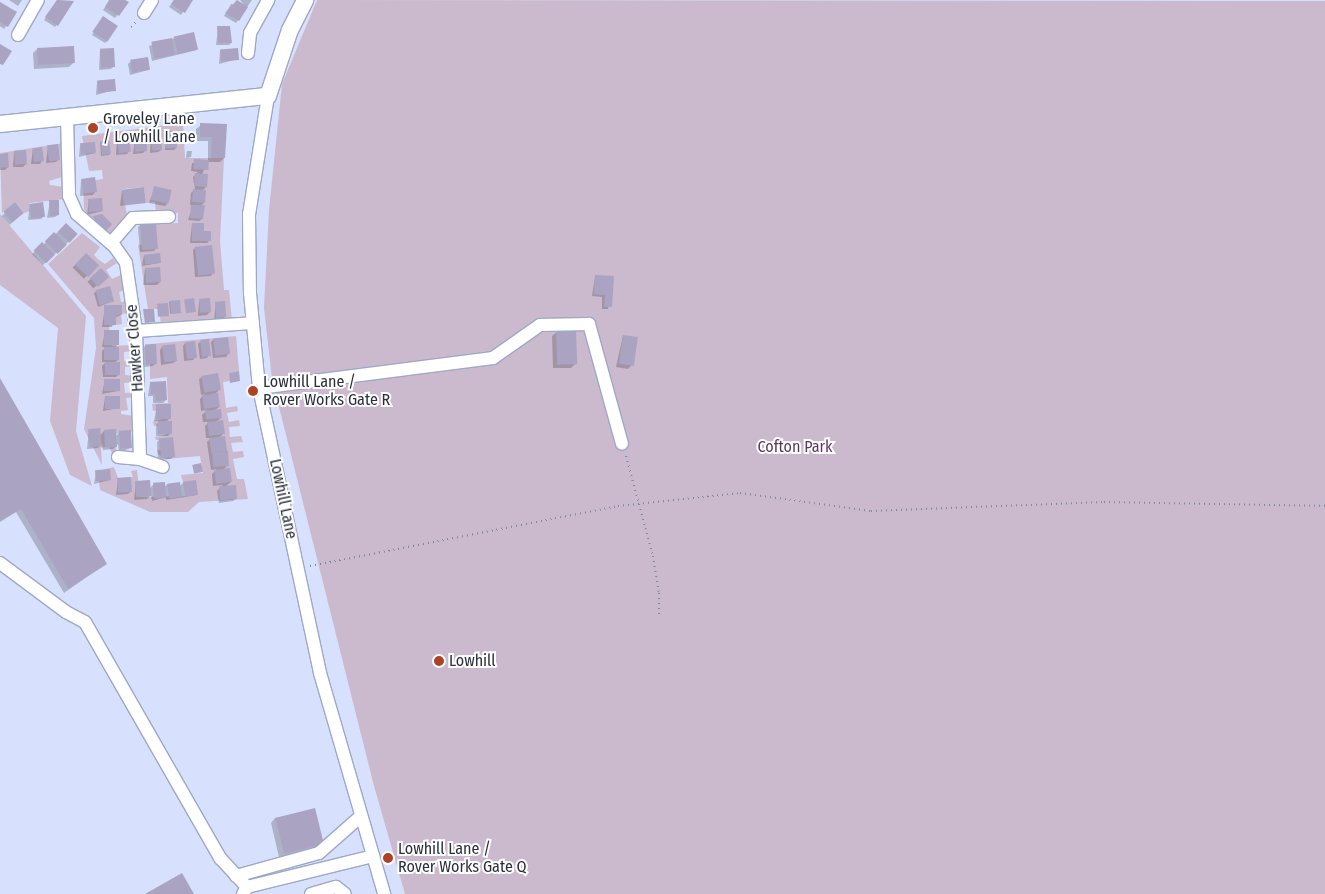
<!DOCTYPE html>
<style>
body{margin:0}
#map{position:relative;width:1325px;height:894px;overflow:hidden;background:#d7e0fc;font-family:"Fira Sans Condensed",sans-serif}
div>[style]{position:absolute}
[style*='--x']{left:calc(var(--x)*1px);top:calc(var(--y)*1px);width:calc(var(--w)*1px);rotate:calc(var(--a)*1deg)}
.green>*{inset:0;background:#cbb9ce}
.shadow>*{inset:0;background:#0003;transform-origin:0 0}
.building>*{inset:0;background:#aaa3c1;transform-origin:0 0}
.path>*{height:2px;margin-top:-1px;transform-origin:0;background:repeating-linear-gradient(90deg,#80879c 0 1px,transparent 0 5px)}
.roads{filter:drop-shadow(1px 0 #9da8c9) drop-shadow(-1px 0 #9da8c9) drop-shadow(0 1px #9da8c9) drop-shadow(0 -1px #9da8c9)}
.minor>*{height:12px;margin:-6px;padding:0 6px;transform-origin:6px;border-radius:6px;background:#fff}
.major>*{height:16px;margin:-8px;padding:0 8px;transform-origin:8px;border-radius:8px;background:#fff}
.dots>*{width:14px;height:14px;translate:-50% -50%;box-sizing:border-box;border:2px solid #fff;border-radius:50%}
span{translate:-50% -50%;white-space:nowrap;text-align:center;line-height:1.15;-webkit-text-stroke:4px #fff;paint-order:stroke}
.poi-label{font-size:16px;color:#2b303d}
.left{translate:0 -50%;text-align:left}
.street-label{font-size:16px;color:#2b303d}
.park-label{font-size:16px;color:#5b3a60}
</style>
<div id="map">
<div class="green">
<i style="clip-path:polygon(317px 0,1325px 1px,1325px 894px,405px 894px,374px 786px,272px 379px,264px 308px,269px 210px,282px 84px)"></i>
<i style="clip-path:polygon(183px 123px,185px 158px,224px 158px,220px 241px,224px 290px,229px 290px,232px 321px,161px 325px,159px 309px,148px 309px,138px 245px,157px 243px,156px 224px,178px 223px,178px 213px,156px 215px,155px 202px,146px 203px,144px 187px,122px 189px,127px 215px,112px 235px,92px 220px,84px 209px,83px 182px,103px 179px,102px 170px,89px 171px,82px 136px)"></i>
<i style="clip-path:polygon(64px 143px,65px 176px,49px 181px,50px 185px,64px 187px,65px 199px,29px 203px,30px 211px,24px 213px,15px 202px,2px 213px,0 153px)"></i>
<i style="clip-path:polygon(0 214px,86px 316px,76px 431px,92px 486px,70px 475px,50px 421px,58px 328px,0 285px)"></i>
<i style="clip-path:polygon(82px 233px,100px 247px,94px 255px,99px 260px,105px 264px,113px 258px,117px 263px,106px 270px,112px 279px,125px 273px,129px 289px,119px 292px,121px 302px,129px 301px,130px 313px,121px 314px,122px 324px,109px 326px,112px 346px,133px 345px,132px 351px,124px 352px,124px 361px,133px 360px,133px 366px,125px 367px,125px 375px,134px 376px,135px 382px,124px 383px,125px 393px,135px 392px,136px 397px,126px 398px,128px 410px,121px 411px,121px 414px,134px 416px,136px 431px,115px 434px,117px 456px,114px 458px,109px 446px,101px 448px,102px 465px,84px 429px,96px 348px,94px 318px,48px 264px)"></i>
<i style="clip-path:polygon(236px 336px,239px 371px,229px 373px,230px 381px,223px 382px,226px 408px,237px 406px,238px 411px,227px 413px,229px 422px,239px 420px,240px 426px,229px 427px,230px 437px,241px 436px,243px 442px,231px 443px,233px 452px,243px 451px,244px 457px,233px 459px,237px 479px,244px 479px,248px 499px,199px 502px,188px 512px,150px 512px,100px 490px,98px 471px,114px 467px,118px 478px,133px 477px,131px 471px,137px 470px,140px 497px,187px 496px,181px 475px,203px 473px,200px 456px,166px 459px,158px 454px,157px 450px,163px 449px,161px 440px,156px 440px,155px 437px,165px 435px,161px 425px,154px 426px,153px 421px,162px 419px,160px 410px,153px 411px,152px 404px,168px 403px,167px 381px,167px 377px,150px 379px,150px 348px,151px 344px)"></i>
</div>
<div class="shadow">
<i style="clip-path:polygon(9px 0,22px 0,18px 6px)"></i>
<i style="clip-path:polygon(57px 0,73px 2px,55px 27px,44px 20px)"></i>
<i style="clip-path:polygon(110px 0,127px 2px,115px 18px,103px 10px)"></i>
<i style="clip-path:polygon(174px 0,191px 0,181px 15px,169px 7px)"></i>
<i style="clip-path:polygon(240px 0,252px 0,236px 23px,224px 16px,231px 4px,245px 6px)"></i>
<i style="clip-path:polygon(0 4px,15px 13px,4px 29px,0 26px)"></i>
<i style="clip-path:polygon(101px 21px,107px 41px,105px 43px,92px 35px)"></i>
<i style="clip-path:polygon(218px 28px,231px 43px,229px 45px,216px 45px)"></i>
<i style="clip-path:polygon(175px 38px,197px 50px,152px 61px,149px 46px)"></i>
<i style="clip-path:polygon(37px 49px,73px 63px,69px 67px,34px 69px,33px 53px)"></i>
<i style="clip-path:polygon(100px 50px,114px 66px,111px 69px,99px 70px)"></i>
<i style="clip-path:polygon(220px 51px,238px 59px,219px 64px)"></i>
<i style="clip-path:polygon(131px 61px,148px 70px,130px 75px,128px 64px)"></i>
<i style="clip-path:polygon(97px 82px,115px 90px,96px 95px)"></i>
<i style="clip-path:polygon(201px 125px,225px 125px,224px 158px,220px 162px,208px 162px,202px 174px,206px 187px,202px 191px,204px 203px,200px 206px,202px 219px,199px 221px,188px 220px,193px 205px,190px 205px,191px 193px,195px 189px,193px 177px,198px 172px,191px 171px,192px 163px,208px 161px,208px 141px,196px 141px,196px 129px)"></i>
<i style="clip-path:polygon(167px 133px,177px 147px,174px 150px,165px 150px)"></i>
<i style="clip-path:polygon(151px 136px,161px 150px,158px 152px,150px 153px)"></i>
<i style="clip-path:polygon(135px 139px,146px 150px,143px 153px,133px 154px)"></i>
<i style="clip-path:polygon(117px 140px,129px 151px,127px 154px,116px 155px)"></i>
<i style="clip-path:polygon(100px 142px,110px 154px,109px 155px,101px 156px)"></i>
<i style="clip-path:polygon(80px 145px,95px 153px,79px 157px)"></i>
<i style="clip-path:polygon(48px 146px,58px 160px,56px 162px,46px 163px)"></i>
<i style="clip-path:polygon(33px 149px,42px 161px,40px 164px,31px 164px)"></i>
<i style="clip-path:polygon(187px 151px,192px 151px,191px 157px,186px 158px)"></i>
<i style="clip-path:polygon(14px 152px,26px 164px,23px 167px,13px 167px)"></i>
<i style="clip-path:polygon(0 155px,8px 167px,5px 170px,0 170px)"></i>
<i style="clip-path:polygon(81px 180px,95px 192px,93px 195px,80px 196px)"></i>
<i style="clip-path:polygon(155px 187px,167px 204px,165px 206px,149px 203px)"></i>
<i style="clip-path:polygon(122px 190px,144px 202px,120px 206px)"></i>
<i style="clip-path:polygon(89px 200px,102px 211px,87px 215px)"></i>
<i style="clip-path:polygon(50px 201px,58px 215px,55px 217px,47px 218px)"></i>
<i style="left:15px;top:204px;width:12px;height:18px;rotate:48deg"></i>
<i style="clip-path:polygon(30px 204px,43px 217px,41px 219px,28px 220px)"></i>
<i style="clip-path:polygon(141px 224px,156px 248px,154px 251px,140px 252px,138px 227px)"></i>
<i style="clip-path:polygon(192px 224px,210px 240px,207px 243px,190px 243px)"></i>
<i style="clip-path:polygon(66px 225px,77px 234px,43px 265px,32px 254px)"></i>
<i style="clip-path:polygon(195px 248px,213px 273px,211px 276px,195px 277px,193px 250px)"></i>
<i style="left:86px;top:254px;width:16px;height:19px;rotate:45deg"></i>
<i style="clip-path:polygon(144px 255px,159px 263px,142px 266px)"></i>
<i style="clip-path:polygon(145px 269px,160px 282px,157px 285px,143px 285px)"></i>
<i style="left:101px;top:270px;width:9px;height:18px;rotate:49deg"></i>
<i style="clip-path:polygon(595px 277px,613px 278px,608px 309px,602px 309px,602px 297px,592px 296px)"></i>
<i style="clip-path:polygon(97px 291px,113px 301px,98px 307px,94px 293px)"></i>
<i style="left:179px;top:301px;width:12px;height:10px;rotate:85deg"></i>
<i style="clip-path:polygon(199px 301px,210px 312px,207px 315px,198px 316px)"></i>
<i style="clip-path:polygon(216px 303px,225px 317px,222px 319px,214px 320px)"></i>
<i style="clip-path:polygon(105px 307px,121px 315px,114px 318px,112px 327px,102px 327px)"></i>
<i style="clip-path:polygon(105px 331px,118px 344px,114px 349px,118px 360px,114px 363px,119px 374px,116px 377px,103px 377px,102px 366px,106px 362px,102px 362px,102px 351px,106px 347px,102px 347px)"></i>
<i style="clip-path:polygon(557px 332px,576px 363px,571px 368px,553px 368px,552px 336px)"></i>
<i style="clip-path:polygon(623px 336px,631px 366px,628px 369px,616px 367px)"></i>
<i style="clip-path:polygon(214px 339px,228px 354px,226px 357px,213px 358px,211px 342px)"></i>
<i style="clip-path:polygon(200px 342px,209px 355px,207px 358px,200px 359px,198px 344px)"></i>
<i style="clip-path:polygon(185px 343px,195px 357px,193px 360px,184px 361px,183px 346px)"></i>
<i style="clip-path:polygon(145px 346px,155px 346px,156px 363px,153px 366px,144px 367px,142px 349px)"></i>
<i style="clip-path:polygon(162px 347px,176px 361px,173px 363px,161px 365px,160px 350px)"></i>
<i style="clip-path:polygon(202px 377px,219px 390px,214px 395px,219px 407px,214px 411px,221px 418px,216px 422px,223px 434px,219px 438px,224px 438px,228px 465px,223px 470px,231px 482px,225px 487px,236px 498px,233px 501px,219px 503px,217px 491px,223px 485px,213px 486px,212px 474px,217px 469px,211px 470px,207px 442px,211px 438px,206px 438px,205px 426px,209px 422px,203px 422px,202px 415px,207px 410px,201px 411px,200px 399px,204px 394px,201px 395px,199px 379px)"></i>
<i style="clip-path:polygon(105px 380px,118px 391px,102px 394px)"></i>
<i style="clip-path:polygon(0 381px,105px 564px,64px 593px,16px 512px,0 522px)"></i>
<i style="clip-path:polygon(150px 383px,166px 400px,163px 403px,153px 403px,153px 396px,148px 396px)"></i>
<i style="clip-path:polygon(105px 397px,119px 408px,103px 411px)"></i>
<i style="clip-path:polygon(157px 406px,170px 418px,166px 422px,171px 433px,168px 436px,156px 436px,156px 425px,160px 421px,154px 421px)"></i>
<i style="clip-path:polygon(89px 430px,100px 436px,104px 431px,115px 437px,120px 432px,131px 448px,119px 452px,118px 444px,113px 449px,103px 450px,102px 444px,98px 448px,87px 449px)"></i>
<i style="clip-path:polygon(160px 439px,173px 456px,171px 459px,158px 460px,157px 442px)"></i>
<i style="clip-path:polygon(96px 472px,110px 480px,94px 484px)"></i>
<i style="clip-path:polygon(118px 480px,131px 491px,128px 494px,116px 495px)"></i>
<i style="clip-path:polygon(136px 482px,150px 488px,154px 484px,164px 487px,168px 484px,180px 486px,184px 482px,197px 495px,166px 500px,166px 497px,152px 501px,151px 495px,147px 499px,134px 500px)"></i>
<i style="clip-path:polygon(314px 810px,322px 844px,318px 848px,279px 857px,271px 823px,275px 818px)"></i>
</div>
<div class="building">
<i style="clip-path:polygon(57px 0,74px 1px,58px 26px,45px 17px)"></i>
<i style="clip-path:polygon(109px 0,125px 0,129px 2px,119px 16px,105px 7px)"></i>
<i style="clip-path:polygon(174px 0,193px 0,185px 13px,171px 4px)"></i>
<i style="clip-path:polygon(237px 0,248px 7px,239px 21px,225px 13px)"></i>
<i style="clip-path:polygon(0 2px,17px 12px,8px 27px,0 22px)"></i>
<i style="left:103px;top:16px;width:18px;height:19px;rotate:34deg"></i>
<i style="clip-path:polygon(217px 26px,230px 26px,232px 43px,218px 43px)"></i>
<i style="left:194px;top:32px;width:18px;height:21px;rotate:77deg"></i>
<i style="left:172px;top:38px;width:17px;height:21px;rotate:80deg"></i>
<i style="clip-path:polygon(0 44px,12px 51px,3px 65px,0 64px)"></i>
<i style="left:74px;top:46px;width:17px;height:37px;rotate:87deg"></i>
<i style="left:114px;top:48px;width:19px;height:14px;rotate:87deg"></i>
<i style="left:238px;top:48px;width:12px;height:18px;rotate:85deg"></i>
<i style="left:148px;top:57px;width:13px;height:18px;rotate:81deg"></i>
<i style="left:115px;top:79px;width:12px;height:18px;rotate:85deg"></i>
<i style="clip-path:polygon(200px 123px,227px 124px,225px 158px,211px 158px,212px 137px,200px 137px)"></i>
<i style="left:166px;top:131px;width:11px;height:17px"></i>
<i style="left:161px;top:134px;width:16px;height:10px;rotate:86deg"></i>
<i style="left:146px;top:136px;width:15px;height:12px;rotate:86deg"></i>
<i style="left:129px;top:138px;width:14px;height:12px;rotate:82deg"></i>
<i style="left:109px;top:140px;width:14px;height:9px;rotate:82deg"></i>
<i style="left:95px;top:142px;width:11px;height:15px;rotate:85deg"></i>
<i style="left:58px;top:144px;width:16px;height:11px;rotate:83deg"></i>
<i style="left:42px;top:147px;width:14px;height:10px;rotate:82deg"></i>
<i style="left:26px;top:150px;width:14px;height:12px;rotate:86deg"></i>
<i style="clip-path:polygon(8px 153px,9px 167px,0 168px,0 154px)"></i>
<i style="left:194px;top:159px;width:15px;height:10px;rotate:4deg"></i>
<i style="left:195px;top:173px;width:13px;height:13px;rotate:4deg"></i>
<i style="left:95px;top:177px;width:15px;height:14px;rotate:82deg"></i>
<i style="left:154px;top:186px;width:18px;height:14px;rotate:13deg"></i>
<i style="left:144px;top:187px;width:16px;height:22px;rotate:83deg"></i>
<i style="left:193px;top:189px;width:13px;height:13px;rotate:4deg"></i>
<i style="left:102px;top:198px;width:13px;height:14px;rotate:86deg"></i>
<i style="clip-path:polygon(49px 200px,59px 200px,59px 215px,50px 216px)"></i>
<i style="left:15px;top:202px;width:14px;height:15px;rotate:51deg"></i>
<i style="left:43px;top:202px;width:15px;height:14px;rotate:82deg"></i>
<i style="clip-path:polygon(191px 205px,205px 205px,203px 219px,190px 218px)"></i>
<i style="clip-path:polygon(102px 214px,112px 224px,106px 231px,95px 223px,93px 216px)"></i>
<i style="left:156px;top:222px;width:27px;height:16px;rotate:86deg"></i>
<i style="left:66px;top:223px;width:16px;height:12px;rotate:43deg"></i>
<i style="clip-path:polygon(192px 223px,204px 223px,204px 231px,211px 231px,211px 241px,192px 241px)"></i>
<i style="left:54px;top:232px;width:18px;height:13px;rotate:45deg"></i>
<i style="left:42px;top:242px;width:18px;height:12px;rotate:45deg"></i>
<i style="left:212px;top:245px;width:29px;height:17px;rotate:84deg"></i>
<i style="left:86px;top:253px;width:18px;height:16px;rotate:43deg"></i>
<i style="left:160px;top:253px;width:10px;height:16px;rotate:84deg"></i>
<i style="left:160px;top:267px;width:15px;height:15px;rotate:86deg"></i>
<i style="left:101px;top:268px;width:12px;height:15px;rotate:48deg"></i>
<i style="clip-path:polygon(595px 275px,614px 276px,612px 307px,604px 307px,605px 295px,594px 294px)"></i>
<i style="left:110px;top:286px;width:16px;height:15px;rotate:75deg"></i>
<i style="left:194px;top:298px;width:14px;height:10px;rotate:82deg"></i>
<i style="left:210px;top:298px;width:14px;height:11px;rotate:86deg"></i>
<i style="left:180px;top:300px;width:13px;height:10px;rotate:86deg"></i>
<i style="left:225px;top:301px;width:16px;height:10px;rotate:86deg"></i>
<i style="left:168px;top:303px;width:13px;height:11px;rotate:86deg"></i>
<i style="clip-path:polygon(104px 305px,122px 305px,122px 315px,116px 315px,116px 325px,104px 325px)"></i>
<i style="clip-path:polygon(143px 309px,154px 309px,155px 322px,145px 323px)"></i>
<i style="left:104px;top:330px;width:15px;height:15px"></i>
<i style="left:576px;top:330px;width:34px;height:20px;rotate:88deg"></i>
<i style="left:623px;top:335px;width:15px;height:29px;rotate:8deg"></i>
<i style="left:228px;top:337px;width:17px;height:15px;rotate:83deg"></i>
<i style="left:209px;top:339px;width:17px;height:9px;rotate:83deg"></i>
<i style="left:195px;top:341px;width:17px;height:10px;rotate:83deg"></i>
<i style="left:156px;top:344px;width:20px;height:11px;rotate:87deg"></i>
<i style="left:175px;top:344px;width:17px;height:13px;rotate:83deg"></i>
<i style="left:104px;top:347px;width:15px;height:13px"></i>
<i style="left:105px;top:362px;width:15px;height:13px"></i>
<i style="clip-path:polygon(239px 371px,240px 381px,230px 383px,229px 373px)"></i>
<i style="left:218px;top:373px;width:17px;height:17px;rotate:80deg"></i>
<i style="clip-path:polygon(0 378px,107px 564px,68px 589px,21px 509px,0 521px)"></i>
<i style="left:104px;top:379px;width:16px;height:12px"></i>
<i style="clip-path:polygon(166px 381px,167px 400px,156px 401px,155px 394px,151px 394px,150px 382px)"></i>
<i style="left:218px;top:393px;width:14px;height:16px;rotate:82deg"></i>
<i style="left:105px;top:396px;width:15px;height:13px"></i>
<i style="left:156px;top:404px;width:15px;height:15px"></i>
<i style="left:221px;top:409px;width:9px;height:16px;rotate:84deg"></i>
<i style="left:223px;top:420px;width:14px;height:16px;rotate:82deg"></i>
<i style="left:158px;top:421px;width:14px;height:13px"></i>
<i style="left:100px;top:428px;width:18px;height:12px;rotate:84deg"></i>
<i style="left:116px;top:429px;width:18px;height:12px;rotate:87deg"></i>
<i style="left:131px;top:430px;width:18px;height:12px;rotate:87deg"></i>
<i style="left:225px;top:436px;width:15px;height:16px;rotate:82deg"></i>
<i style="left:173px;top:437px;width:20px;height:14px;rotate:84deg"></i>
<i style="left:228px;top:451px;width:15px;height:16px;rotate:86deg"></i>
<i style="left:201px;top:463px;width:9px;height:9px;rotate:77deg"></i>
<i style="left:230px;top:468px;width:14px;height:16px;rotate:82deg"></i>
<i style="left:110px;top:469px;width:11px;height:15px;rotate:85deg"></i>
<i style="left:131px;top:477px;width:15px;height:14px;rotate:86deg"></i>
<i style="left:150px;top:480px;width:16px;height:15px;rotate:86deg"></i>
<i style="left:196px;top:480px;width:15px;height:13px;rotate:82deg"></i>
<i style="left:165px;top:482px;width:16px;height:12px;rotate:86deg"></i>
<i style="left:180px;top:482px;width:15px;height:13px;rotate:82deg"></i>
<i style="left:236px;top:485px;width:14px;height:17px;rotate:86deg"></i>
<i style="left:315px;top:808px;width:37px;height:41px;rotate:76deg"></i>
<i style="clip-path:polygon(182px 873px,194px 894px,145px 894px)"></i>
</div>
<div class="path">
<i style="--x:131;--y:27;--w:7;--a:-45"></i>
<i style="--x:626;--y:456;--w:104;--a:74.9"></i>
<i style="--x:653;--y:556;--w:37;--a:81"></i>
<i style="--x:659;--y:593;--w:24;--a:90"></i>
<i style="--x:310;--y:566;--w:314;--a:-11"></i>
<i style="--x:618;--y:506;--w:123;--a:-6.1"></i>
<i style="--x:740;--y:493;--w:132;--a:7.8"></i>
<i style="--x:871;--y:511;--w:233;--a:-2.2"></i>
<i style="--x:1104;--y:502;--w:221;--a:1"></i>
</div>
<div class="roads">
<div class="minor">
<i style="--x:144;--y:13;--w:15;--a:-58"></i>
<i style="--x:18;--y:35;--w:40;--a:-60.3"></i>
<i style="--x:248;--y:53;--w:20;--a:-84"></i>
<i style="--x:250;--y:33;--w:38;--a:-61"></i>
<i style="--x:268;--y:96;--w:120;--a:99.1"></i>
<i style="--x:249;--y:214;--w:79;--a:89.3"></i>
<i style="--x:250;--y:293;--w:95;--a:84.6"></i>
<i style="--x:259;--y:388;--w:291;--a:77.9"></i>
<i style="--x:320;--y:673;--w:230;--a:73.8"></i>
<i style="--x:67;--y:117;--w:79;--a:88.5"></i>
<i style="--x:69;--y:196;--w:20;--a:66"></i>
<i style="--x:77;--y:214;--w:50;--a:41"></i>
<i style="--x:115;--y:247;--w:19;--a:55"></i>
<i style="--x:126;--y:263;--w:69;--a:81.6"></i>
<i style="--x:136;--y:331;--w:128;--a:88.2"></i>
<i style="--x:111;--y:243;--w:33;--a:-49"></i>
<i style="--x:133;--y:218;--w:36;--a:-2"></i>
<i style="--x:136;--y:331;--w:117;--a:-3.9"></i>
<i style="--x:259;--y:388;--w:236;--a:-7.3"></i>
<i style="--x:493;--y:358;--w:57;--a:-35.1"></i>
<i style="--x:540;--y:325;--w:49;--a:-1.2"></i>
<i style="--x:589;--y:324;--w:124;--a:74.6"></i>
<i style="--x:118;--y:457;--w:22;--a:5"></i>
<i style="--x:140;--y:459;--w:24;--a:19"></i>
<i style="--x:0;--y:563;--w:82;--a:36.6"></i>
<i style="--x:66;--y:612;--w:21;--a:28"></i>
<i style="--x:85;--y:622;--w:273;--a:60.2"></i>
<i style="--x:221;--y:859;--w:38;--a:47"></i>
<i style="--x:247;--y:887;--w:8;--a:120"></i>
<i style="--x:236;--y:876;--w:86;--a:-15.5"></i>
<i style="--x:319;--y:853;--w:56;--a:-41.4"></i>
<i style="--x:247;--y:887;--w:130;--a:-13.8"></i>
<i style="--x:311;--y:894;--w:26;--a:-16"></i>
<i style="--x:336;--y:887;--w:11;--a:38"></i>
</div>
<div class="major">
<i style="--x:0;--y:124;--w:269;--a:-6"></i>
<i style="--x:268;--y:96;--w:70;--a:-71.6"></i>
<i style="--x:290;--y:30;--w:34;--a:-63"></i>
</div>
</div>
<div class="dots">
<i style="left:93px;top:128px;background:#ab4324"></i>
<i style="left:253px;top:391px;background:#ab4324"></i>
<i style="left:439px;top:661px;background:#ab4324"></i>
<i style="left:388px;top:858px;background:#ab4324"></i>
</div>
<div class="poi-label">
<span class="left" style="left:103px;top:128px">Groveley Lane<br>/ Lowhill Lane</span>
<span class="left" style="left:263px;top:391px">Lowhill Lane /<br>Rover Works Gate R</span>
<span class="left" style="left:449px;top:661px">Lowhill</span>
<span class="left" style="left:398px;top:858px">Lowhill Lane /<br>Rover Works Gate Q</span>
</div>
<div class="street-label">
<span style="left:135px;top:348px;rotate:-94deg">Hawker Close</span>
<span style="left:283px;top:499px;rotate:78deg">Lowhill Lane</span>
</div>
<div class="park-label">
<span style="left:795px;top:447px">Cofton Park</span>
</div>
</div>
